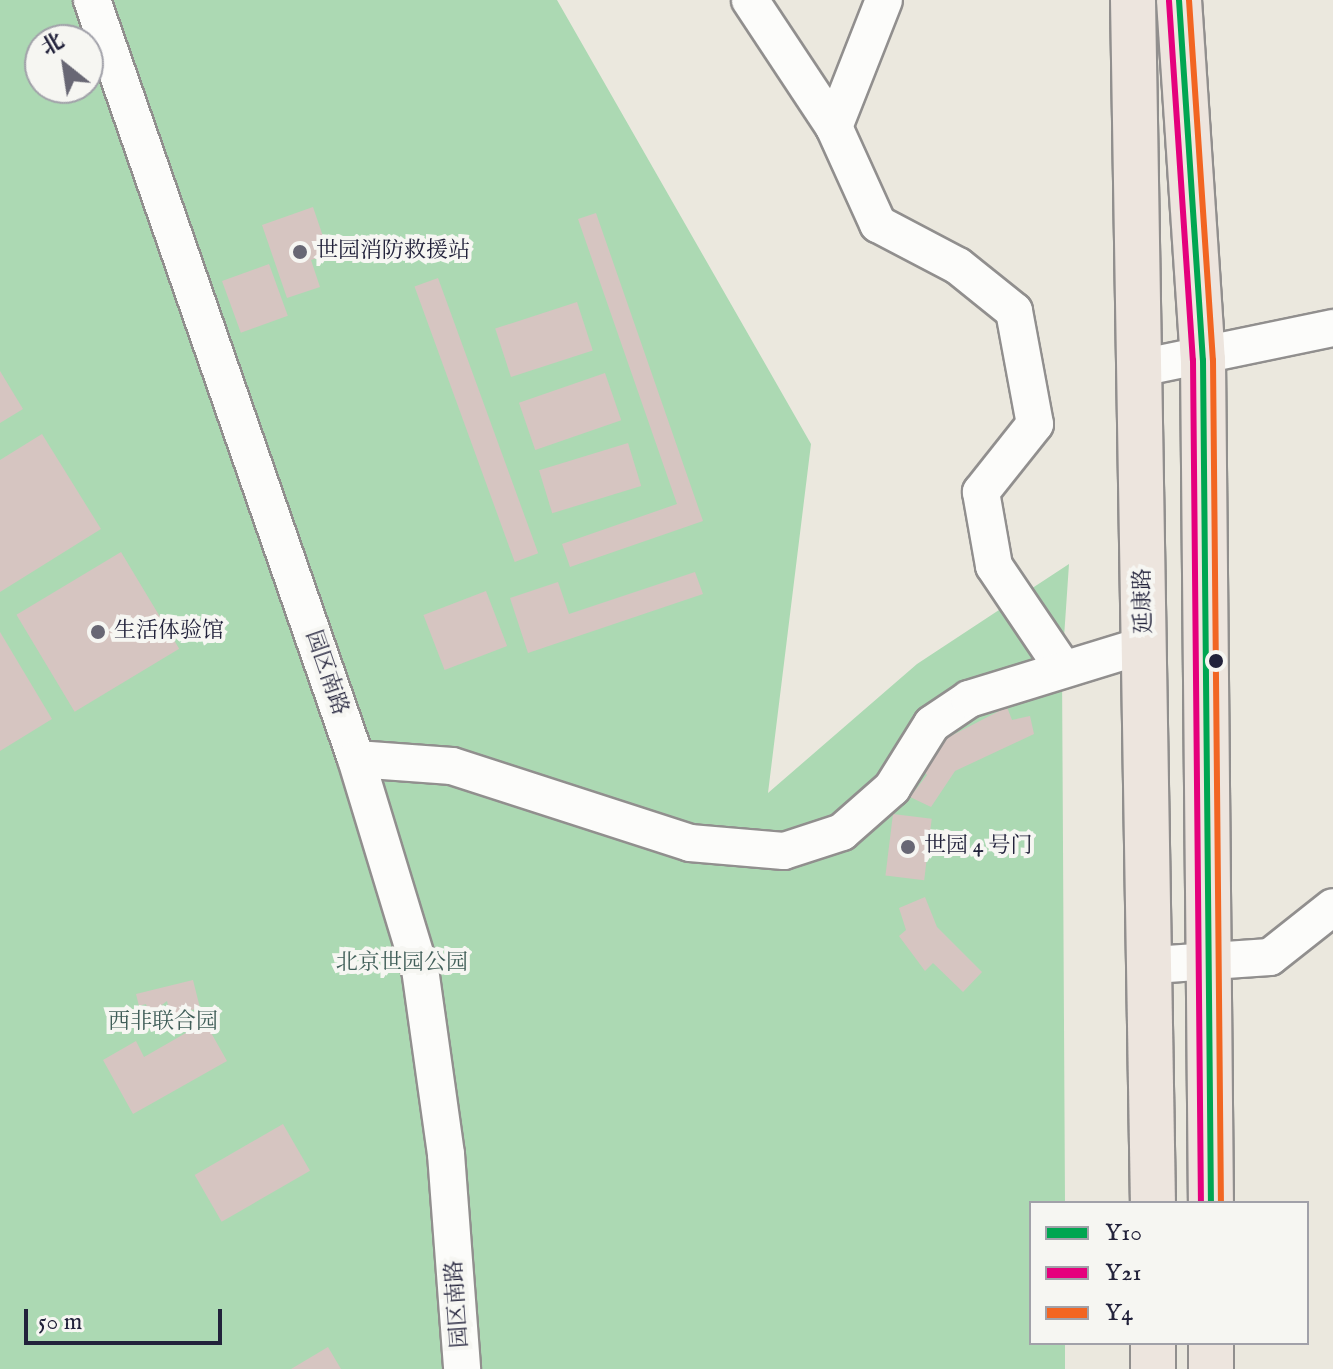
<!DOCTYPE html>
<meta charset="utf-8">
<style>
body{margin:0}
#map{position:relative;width:1333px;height:1369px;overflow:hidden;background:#ebe8de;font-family:"IM FELL English","Noto Serif SC",serif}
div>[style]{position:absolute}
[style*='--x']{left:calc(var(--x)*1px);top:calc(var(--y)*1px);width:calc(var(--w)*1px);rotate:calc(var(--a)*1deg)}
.green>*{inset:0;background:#acd9b3}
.building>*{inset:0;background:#d6c5c1;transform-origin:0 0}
.roads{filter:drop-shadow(2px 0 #918f8e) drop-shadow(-2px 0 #918f8e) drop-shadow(0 2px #918f8e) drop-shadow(0 -2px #918f8e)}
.minor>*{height:36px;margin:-18px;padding:0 18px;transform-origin:18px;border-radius:18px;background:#fcfcfa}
.major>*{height:44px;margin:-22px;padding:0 22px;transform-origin:22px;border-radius:22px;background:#ede5de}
.bus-1>*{height:6px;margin:-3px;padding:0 3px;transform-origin:3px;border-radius:3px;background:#00a651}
.bus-2>*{height:6px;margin:-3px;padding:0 3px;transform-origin:3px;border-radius:3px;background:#e5007d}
.bus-3>*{height:6px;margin:-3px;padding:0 3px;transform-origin:3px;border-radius:3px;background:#f26522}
.dots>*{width:22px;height:22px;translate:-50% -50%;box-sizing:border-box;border:4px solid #f6f6f2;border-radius:50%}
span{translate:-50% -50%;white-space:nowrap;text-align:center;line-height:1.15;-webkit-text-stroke:8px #f6f6f2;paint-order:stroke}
.poi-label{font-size:22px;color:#22223b}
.left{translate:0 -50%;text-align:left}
.street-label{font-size:22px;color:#22223b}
.park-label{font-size:22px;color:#405e59}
.legend{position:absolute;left:1029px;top:1201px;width:280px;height:144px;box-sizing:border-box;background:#f6f6f2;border:2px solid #a1a1a9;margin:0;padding:10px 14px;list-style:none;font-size:24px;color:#22223b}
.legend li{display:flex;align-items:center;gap:16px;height:40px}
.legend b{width:40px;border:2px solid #a1a1a9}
.north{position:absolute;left:24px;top:24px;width:80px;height:80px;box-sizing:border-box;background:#f6f6f2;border:2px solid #a1a1a9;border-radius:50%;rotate:330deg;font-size:22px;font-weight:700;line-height:32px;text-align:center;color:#22223b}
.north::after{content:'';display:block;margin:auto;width:28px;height:36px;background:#686774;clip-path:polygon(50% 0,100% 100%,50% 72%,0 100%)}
.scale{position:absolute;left:24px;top:1309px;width:198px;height:36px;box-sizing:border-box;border:4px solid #22223b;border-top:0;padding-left:10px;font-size:24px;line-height:28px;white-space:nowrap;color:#22223b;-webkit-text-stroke:6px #f6f6f2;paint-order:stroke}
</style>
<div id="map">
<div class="green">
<i style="clip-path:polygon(evenodd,0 0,557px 0,811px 444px,768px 793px,917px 664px,1069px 564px,1062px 667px,1065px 1203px,1031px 1203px,1031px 1343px,1065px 1343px,1065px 1369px,0 1369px,0 0,40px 40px,88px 40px,88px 88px,40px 88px,40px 40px)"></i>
</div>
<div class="building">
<i style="clip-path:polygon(313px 207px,329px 254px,311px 260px,320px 287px,287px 298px,262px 225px)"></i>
<i style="clip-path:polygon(596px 213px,703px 521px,570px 567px,562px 544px,677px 504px,578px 219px)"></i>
<i style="left:269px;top:264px;width:55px;height:50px;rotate:70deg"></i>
<i style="left:438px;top:278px;width:293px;height:25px;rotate:70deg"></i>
<i style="left:577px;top:302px;width:51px;height:86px;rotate:72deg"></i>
<i style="clip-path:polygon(0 371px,23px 409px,0 423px)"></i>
<i style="left:605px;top:373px;width:50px;height:91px;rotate:71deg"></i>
<i style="clip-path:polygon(42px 434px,101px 529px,0 592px,0 460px)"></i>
<i style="left:628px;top:443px;width:45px;height:93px;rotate:73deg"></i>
<i style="left:121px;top:552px;width:113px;height:122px;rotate:59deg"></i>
<i style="clip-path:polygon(695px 572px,703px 594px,528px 653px,510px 598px,558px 582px,569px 614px)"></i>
<i style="left:486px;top:591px;width:59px;height:67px;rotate:69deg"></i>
<i style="clip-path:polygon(0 632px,52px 719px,0 751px)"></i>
<i style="clip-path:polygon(1007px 707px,1012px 720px,1030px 716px,1034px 734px,955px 771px,931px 807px,910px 797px,927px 775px,919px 766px,941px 741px)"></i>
<i style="left:893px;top:814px;width:39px;height:62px;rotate:7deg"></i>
<i style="clip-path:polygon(925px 897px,937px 927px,982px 972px,963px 992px,933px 963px,925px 971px,899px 936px,906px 930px,899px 908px)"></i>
<i style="clip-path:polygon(193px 980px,200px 1008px,170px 1015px,167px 1001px,149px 1015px,146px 1004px,139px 1006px,136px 994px)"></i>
<i style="clip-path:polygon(205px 1022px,227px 1061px,133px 1114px,103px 1060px,136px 1041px,144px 1057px)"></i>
<i style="left:283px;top:1124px;width:54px;height:102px;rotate:60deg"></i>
<i style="clip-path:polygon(328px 1347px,341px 1369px,291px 1369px)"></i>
</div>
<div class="roads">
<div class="minor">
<i style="--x:92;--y:0;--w:804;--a:70.82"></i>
<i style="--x:356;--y:759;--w:220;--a:73.1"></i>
<i style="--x:420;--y:969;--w:187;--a:82"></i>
<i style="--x:446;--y:1154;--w:216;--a:85.7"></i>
<i style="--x:750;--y:0;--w:152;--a:56.5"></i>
<i style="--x:834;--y:127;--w:107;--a:65.6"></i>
<i style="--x:878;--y:224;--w:90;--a:27.7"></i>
<i style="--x:958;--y:266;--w:72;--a:38.8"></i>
<i style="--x:1014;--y:311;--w:115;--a:79.5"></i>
<i style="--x:1035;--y:424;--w:87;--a:128.5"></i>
<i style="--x:981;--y:492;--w:75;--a:80"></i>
<i style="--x:994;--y:566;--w:122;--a:56"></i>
<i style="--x:834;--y:127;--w:136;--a:-68.5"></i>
<i style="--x:1140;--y:368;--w:197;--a:-11.7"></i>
<i style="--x:356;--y:759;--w:96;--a:4.2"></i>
<i style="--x:452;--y:766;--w:250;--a:17.9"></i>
<i style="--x:690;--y:843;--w:94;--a:4.9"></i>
<i style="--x:784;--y:851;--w:61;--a:-18.1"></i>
<i style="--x:842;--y:832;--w:67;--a:-41.3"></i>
<i style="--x:892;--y:788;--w:75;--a:-58"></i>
<i style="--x:932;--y:724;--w:45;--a:-34"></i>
<i style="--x:969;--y:699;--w:183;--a:-17.1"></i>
<i style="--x:1153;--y:965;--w:117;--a:-3.9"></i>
<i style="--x:1270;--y:957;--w:80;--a:-38.4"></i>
</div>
<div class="major">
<i style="--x:1133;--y:0;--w:1203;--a:89.05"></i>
<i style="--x:1179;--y:0;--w:361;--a:86.2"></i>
<i style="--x:1203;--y:360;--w:843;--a:89.46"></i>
<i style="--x:1211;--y:1343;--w:26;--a:90"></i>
<i style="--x:1153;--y:1369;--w:26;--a:-90"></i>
</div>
</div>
<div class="bus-1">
<i style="--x:1179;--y:0;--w:361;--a:86.2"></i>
<i style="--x:1203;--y:360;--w:843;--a:89.46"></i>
</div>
<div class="bus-2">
<i style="--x:1169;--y:1;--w:360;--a:86.2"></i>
<i style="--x:1193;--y:360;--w:843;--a:89.46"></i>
</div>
<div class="bus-3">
<i style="--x:1189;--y:0;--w:361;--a:86.2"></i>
<i style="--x:1213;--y:360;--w:843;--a:89.46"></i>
</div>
<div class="dots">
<i style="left:300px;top:252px;background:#686774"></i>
<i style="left:98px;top:632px;background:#686774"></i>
<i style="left:1216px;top:661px;background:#22223b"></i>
<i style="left:908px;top:847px;background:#686774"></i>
</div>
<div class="poi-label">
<span class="left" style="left:316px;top:252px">世园消防救援站</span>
<span class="left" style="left:114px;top:632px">生活体验馆</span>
<span class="left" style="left:924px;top:847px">世园 4 号门</span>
</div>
<div class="street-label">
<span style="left:1144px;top:601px;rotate:-91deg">延康路</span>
<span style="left:326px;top:673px;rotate:71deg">园区南路</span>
<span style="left:458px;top:1304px;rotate:-94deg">园区南路</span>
</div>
<div class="park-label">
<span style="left:402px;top:964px">北京世园公园</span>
<span style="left:163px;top:1023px">西非联合园</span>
</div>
<ul class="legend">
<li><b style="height:10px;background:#00a651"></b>Y10</li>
<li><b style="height:10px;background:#e5007d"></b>Y21</li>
<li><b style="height:10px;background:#f26522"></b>Y4</li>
</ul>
<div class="north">北</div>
<div class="scale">50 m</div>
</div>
